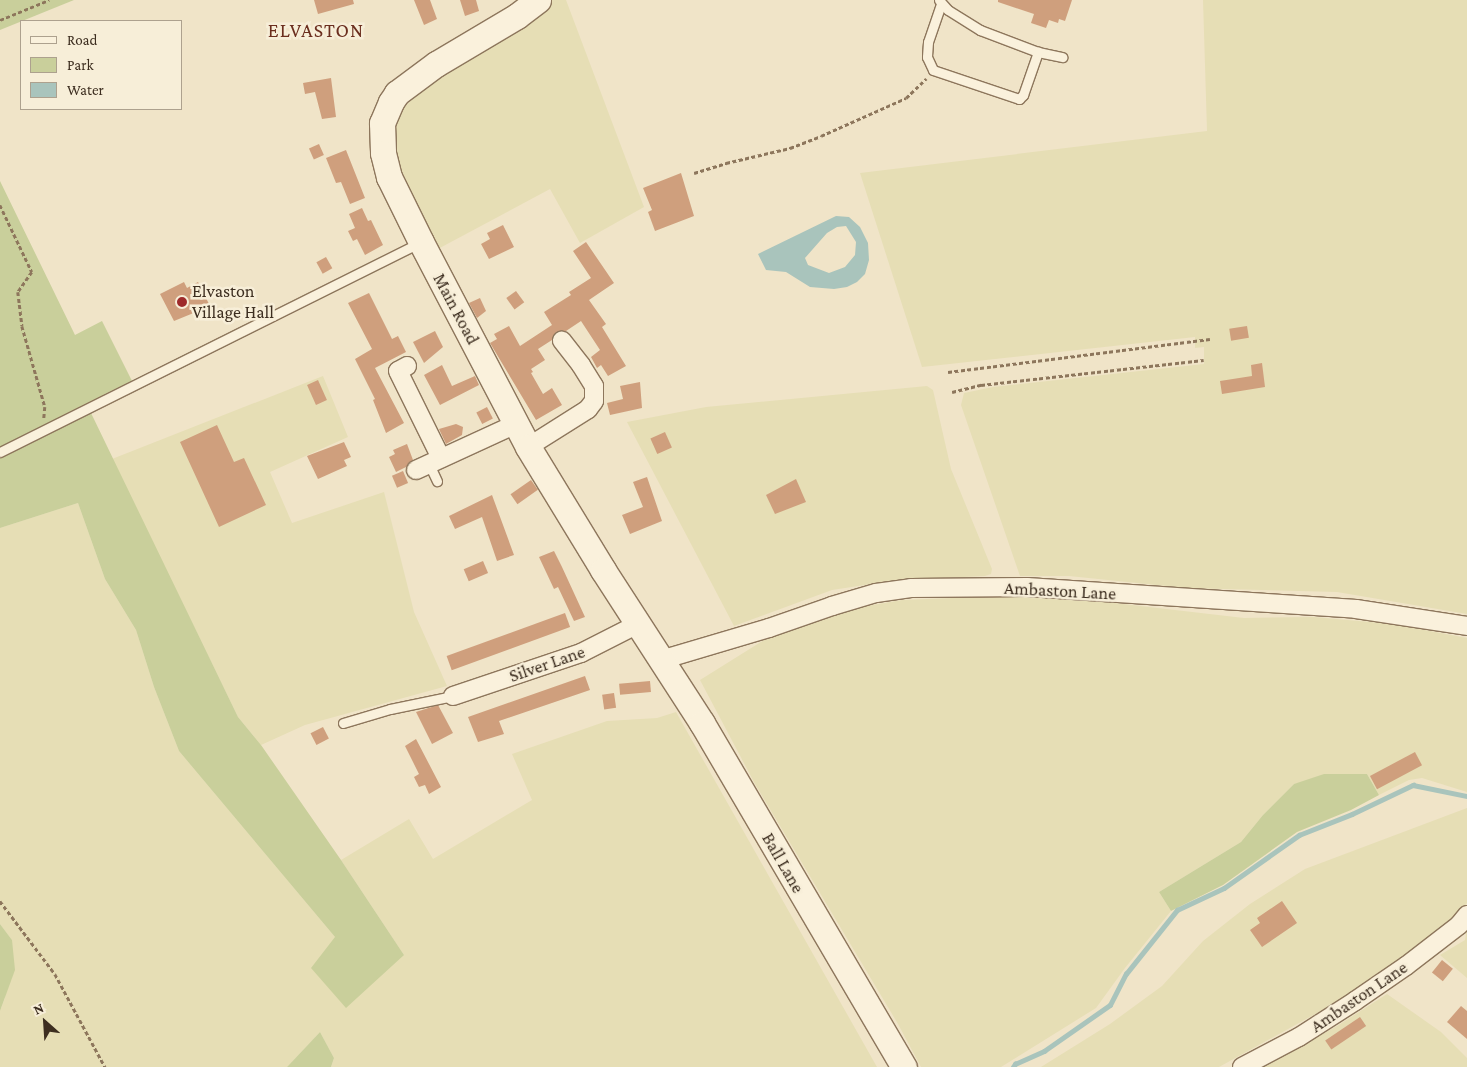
<!DOCTYPE html>
<style>
body{margin:0}
#map{position:relative;width:1467px;height:1067px;overflow:hidden;background:#f0e4c8;font-family:"Crimson Pro",serif}
div>[style]{position:absolute}
[style*='--x']{left:calc(var(--x)*1px);top:calc(var(--y)*1px);width:calc(var(--w)*1px);rotate:calc(var(--a)*1deg)}
.farmland>*{inset:0;background:#e6deb5}
.green>*{inset:0;background:#c9cf9b}
.water>*{inset:0;background:#a9c4bc}
.stream>*{height:4.5px;margin:-2.25px;padding:0 2.25px;transform-origin:2.25px;border-radius:2.25px;background:#a9c4bc}
.building>*{inset:0;background:#cf9f7d;transform-origin:0 0}
.path>*{height:2.5px;margin-top:-1.25px;transform-origin:0;background:repeating-linear-gradient(90deg,#8d765c 0 4px,transparent 0 6.5px)}
.roads{filter:drop-shadow(1px 0 #8d765c) drop-shadow(-1px 0 #8d765c) drop-shadow(0 1px #8d765c) drop-shadow(0 -1px #8d765c)}
.lane>*{height:9px;margin:-4.5px;padding:0 4.5px;transform-origin:4.5px;border-radius:4.5px;background:#faf1dc}
.street>*{height:18px;margin:-9px;padding:0 9px;transform-origin:9px;border-radius:9px;background:#faf1dc}
.secondary>*{height:25px;margin:-12.5px;padding:0 12.5px;transform-origin:12.5px;border-radius:12.5px;background:#faf1dc}
.dots>*{width:14px;height:14px;translate:-50% -50%;box-sizing:border-box;border:2px solid #f7eed8;border-radius:50%}
span{translate:-50% -50%;white-space:nowrap;text-align:center;line-height:1.15;-webkit-text-stroke:5px #f7eed8;paint-order:stroke}
.poi-label{font-size:18px;color:#3d2e20}
.left{translate:0 -50%;text-align:left}
.street-label{font-size:18px;color:#3d2e20}
.quarter-label{font-size:20px;color:#6b2e1e;letter-spacing:1px}
.legend{position:absolute;left:20px;top:20px;width:162px;height:90px;box-sizing:border-box;background:#f7eed8;border:1px solid #ada18e;margin:0;padding:6px 9px;list-style:none;font-size:15px;color:#3d2e20}
.legend li{display:flex;align-items:center;gap:10px;height:25px}
.legend b{width:25px;border:1px solid #ada18e}
.north{position:absolute;left:20px;top:997px;width:50px;height:50px;-webkit-text-stroke:4px #f7eed8;paint-order:stroke;rotate:334deg;font-size:14px;font-weight:700;line-height:20px;text-align:center;color:#3d2e20}
.north::after{content:'';display:block;margin:auto;width:18px;height:22px;background:#3d2e20;clip-path:polygon(50% 0,100% 100%,50% 72%,0 100%)}
</style>
<div id="map">
<div class="farmland">
<i style="clip-path:polygon(551px 0,566px 0,644px 207px,580px 243px,550px 189px,436px 250px,398px 168px,394px 137px,400px 112px,430px 80px)"></i>
<i style="clip-path:polygon(1203px 0,1467px 0,1467px 614px,1337px 592px,1186px 588px,1069px 576px,1020px 576px,961px 405px,964px 393px,993px 387px,1204px 364px,1204px 347px,1195px 348px,1195px 337px,922px 367px,860px 173px,1207px 131px)"></i>
<i style="clip-path:polygon(323px 376px,348px 437px,270px 472px,292px 523px,384px 492px,414px 612px,447px 686px,305px 725px,261px 745px,238px 717px,112px 459px)"></i>
<i style="clip-path:polygon(927px 386px,933px 390px,951px 469px,992px 569px,991px 574px,985px 576px,897px 580px,832px 590px,734px 626px,627px 422px,706px 407px)"></i>
<i style="clip-path:polygon(78px 503px,105px 579px,136px 630px,154px 687px,179px 751px,335px 937px,404px 955px,341px 860px,409px 819px,433px 859px,532px 800px,512px 754px,607px 721px,657px 718px,676px 712px,877px 1067px,331px 1067px,334px 1058px,320px 1032px,287px 1067px,0 1067px,0 1011px,5px 998px,12px 940px,0 924px,0 528px)"></i>
<i style="clip-path:polygon(1002px 596px,1054px 596px,1244px 618px,1313px 617px,1393px 624px,1467px 638px,1467px 792px,1422px 778px,1409px 780px,1379px 795px,1367px 774px,1294px 784px,1263px 815px,1241px 842px,1159px 892px,1171px 911px,1125px 968px,1096px 1008px,1001px 1067px,921px 1067px,898px 1024px,755px 784px,700px 680px,764px 640px,855px 608px,902px 600px)"></i>
<i style="clip-path:polygon(1467px 808px,1467px 903px,1459px 913px,1394px 964px,1328px 1007px,1219px 1067px,1041px 1067px,1110px 1024px,1162px 986px,1203px 941px,1250px 904px,1305px 869px)"></i>
<i style="clip-path:polygon(1467px 929px,1467px 978px,1440px 955px,1465px 940px)"></i>
<i style="clip-path:polygon(1387px 994px,1441px 1032px,1467px 1058px,1467px 1067px,1263px 1067px,1337px 1026px)"></i>
</div>
<div class="green">
<i style="clip-path:polygon(0 0,74px 0,0 30px)"></i>
<i style="clip-path:polygon(0 181px,75px 335px,102px 321px,132px 381px,105px 394px,109px 404px,91px 413px,238px 717px,261px 745px,341px 860px,404px 955px,346px 1008px,311px 968px,335px 937px,179px 751px,154px 687px,136px 630px,105px 579px,78px 503px,0 528px)"></i>
<i style="clip-path:polygon(1324px 774px,1367px 774px,1379px 795px,1351px 810px,1297px 832px,1223px 885px,1171px 911px,1159px 892px,1241px 842px,1263px 815px,1294px 784px)"></i>
<i style="clip-path:polygon(0 924px,12px 940px,15px 970px,0 1011px)"></i>
<i style="clip-path:polygon(320px 1032px,334px 1058px,331px 1067px,287px 1067px)"></i>
</div>
<div class="water">
<i style="clip-path:polygon(evenodd,836px 216px,849px 217px,860px 227px,868px 243px,869px 260px,865px 274px,857px 282px,847px 287px,834px 289px,810px 287px,786px 272px,766px 270px,758px 254px,836px 216px,846px 226px,856px 242px,855px 255px,845px 267px,829px 273px,808px 265px,805px 258px,827px 233px,837px 227px,846px 226px)"></i>
</div>
<div class="stream">
<i style="--x:1013;--y:1067;--w:4;--a:-56"></i>
<i style="--x:1015;--y:1064;--w:32;--a:-24"></i>
<i style="--x:1044;--y:1051;--w:80;--a:-34.9"></i>
<i style="--x:1110;--y:1005;--w:35;--a:-63"></i>
<i style="--x:1126;--y:974;--w:82;--a:-51.4"></i>
<i style="--x:1177;--y:910;--w:52;--a:-25.1"></i>
<i style="--x:1224;--y:888;--w:92;--a:-35.2"></i>
<i style="--x:1299;--y:835;--w:57;--a:-21.6"></i>
<i style="--x:1352;--y:814;--w:68;--a:-25.4"></i>
<i style="--x:1413;--y:785;--w:55;--a:11.5"></i>
</div>
<div class="building">
<i style="clip-path:polygon(314px 0,353px 0,354px 4px,318px 14px)"></i>
<i style="clip-path:polygon(414px 0,430px 0,437px 19px,424px 25px)"></i>
<i style="clip-path:polygon(460px 0,476px 0,479px 11px,465px 16px)"></i>
<i style="clip-path:polygon(998px 0,1072px 0,1065px 21px,1059px 19px,1058px 23px,1049px 20px,1046px 28px,1031px 23px,1034px 14px,998px 2px)"></i>
<i style="clip-path:polygon(331px 78px,336px 117px,322px 119px,315px 92px,305px 94px,303px 83px)"></i>
<i style="left:319px;top:144px;width:12px;height:11px;rotate:66deg"></i>
<i style="clip-path:polygon(346px 150px,365px 198px,350px 204px,341px 182px,336px 183px,326px 158px)"></i>
<i style="clip-path:polygon(681px 173px,694px 216px,655px 231px,648px 212px,652px 210px,643px 188px)"></i>
<i style="clip-path:polygon(362px 208px,368px 221px,371px 220px,383px 245px,365px 255px,357px 239px,353px 241px,348px 231px,355px 228px,349px 214px)"></i>
<i style="clip-path:polygon(503px 225px,514px 247px,489px 259px,481px 244px,490px 239px,487px 233px)"></i>
<i style="clip-path:polygon(586px 242px,614px 283px,589px 300px,606px 324px,602px 327px,626px 366px,608px 376px,601px 365px,597px 368px,591px 357px,600px 350px,581px 321px,566px 331px,556px 332px,552px 340px,538px 349px,545px 360px,531px 369px,533px 372px,531px 373px,543px 394px,552px 388px,562px 405px,536px 420px,490px 343px,497px 339px,494px 334px,509px 326px,520px 346px,552px 325px,544px 312px,571px 295px,569px 292px,591px 278px,573px 251px)"></i>
<i style="left:326px;top:257px;width:13px;height:11px;rotate:61deg"></i>
<i style="clip-path:polygon(184px 282px,187px 288px,198px 282px,211px 308px,198px 315px,196px 312px,174px 321px,160px 294px)"></i>
<i style="left:516px;top:291px;width:14px;height:12px;rotate:54deg"></i>
<i style="clip-path:polygon(369px 293px,392px 339px,398px 336px,406px 352px,375px 368px,404px 423px,386px 433px,373px 400px,375px 399px,355px 359px,372px 349px,348px 303px)"></i>
<i style="clip-path:polygon(480px 298px,486px 311px,477px 318px,469px 303px)"></i>
<i style="left:1247px;top:326px;width:12px;height:18px;rotate:81deg"></i>
<i style="clip-path:polygon(435px 331px,443px 347px,424px 363px,413px 342px)"></i>
<i style="clip-path:polygon(1262px 363px,1265px 387px,1222px 394px,1220px 381px,1252px 376px,1251px 365px)"></i>
<i style="clip-path:polygon(442px 365px,452px 386px,475px 376px,479px 385px,440px 405px,424px 375px)"></i>
<i style="left:318px;top:380px;width:22px;height:12px;rotate:66deg"></i>
<i style="clip-path:polygon(640px 382px,642px 408px,610px 415px,607px 403px,623px 399px,620px 386px)"></i>
<i style="left:487px;top:407px;width:13px;height:12px;rotate:63deg"></i>
<i style="clip-path:polygon(456px 424px,463px 427px,462px 435px,446px 444px,439px 429px)"></i>
<i style="clip-path:polygon(217px 425px,234px 462px,244px 458px,266px 505px,219px 527px,180px 442px)"></i>
<i style="left:665px;top:432px;width:17px;height:16px;rotate:66deg"></i>
<i style="clip-path:polygon(344px 442px,351px 457px,344px 460px,347px 466px,318px 479px,307px 456px)"></i>
<i style="clip-path:polygon(407px 444px,413px 460px,406px 467px,396px 472px,389px 457px,395px 454px,393px 450px)"></i>
<i style="left:403px;top:471px;width:13px;height:12px;rotate:67deg"></i>
<i style="clip-path:polygon(647px 477px,662px 521px,630px 534px,622px 515px,643px 507px,633px 482px)"></i>
<i style="clip-path:polygon(796px 479px,806px 502px,775px 514px,766px 495px)"></i>
<i style="left:531px;top:480px;width:12px;height:25px;rotate:55deg"></i>
<i style="clip-path:polygon(492px 495px,514px 555px,497px 561px,482px 517px,455px 529px,449px 516px)"></i>
<i style="clip-path:polygon(554px 551px,562px 567px,585px 617px,574px 621px,558px 587px,554px 589px,539px 557px)"></i>
<i style="left:483px;top:561px;width:13px;height:21px;rotate:67deg"></i>
<i style="left:565px;top:613px;width:15px;height:126px;rotate:70deg"></i>
<i style="clip-path:polygon(585px 676px,590px 690px,499px 721px,504px 734px,478px 742px,468px 717px)"></i>
<i style="left:650px;top:681px;width:11px;height:31px;rotate:85deg"></i>
<i style="left:614px;top:693px;width:15px;height:12px;rotate:82deg"></i>
<i style="clip-path:polygon(438px 705px,453px 733px,432px 744px,416px 712px)"></i>
<i style="left:323px;top:727px;width:13px;height:14px;rotate:63deg"></i>
<i style="clip-path:polygon(416px 739px,441px 787px,429px 794px,425px 785px,419px 787px,414px 777px,419px 774px,405px 746px)"></i>
<i style="left:1415px;top:752px;width:15px;height:51px;rotate:62deg"></i>
<i style="clip-path:polygon(1282px 901px,1297px 923px,1262px 947px,1250px 930px,1260px 923px,1257px 918px)"></i>
<i style="left:1442px;top:960px;width:14px;height:16px;rotate:39deg"></i>
<i style="clip-path:polygon(1461px 1006px,1467px 1011px,1467px 1039px,1447px 1022px)"></i>
<i style="left:1360px;top:1017px;width:11px;height:42px;rotate:56deg"></i>
</div>
<div class="path">
<i style="--x:0;--y:20;--w:53;--a:-22.2"></i>
<i style="--x:694;--y:173;--w:34;--a:-17"></i>
<i style="--x:726;--y:163;--w:66;--a:-13.2"></i>
<i style="--x:790;--y:148;--w:33;--a:-21"></i>
<i style="--x:821;--y:136;--w:93;--a:-24.1"></i>
<i style="--x:906;--y:98;--w:28;--a:-44"></i>
<i style="--x:0;--y:205;--w:74;--a:64.5"></i>
<i style="--x:32;--y:272;--w:24;--a:125"></i>
<i style="--x:18;--y:292;--w:34;--a:83"></i>
<i style="--x:22;--y:326;--w:84;--a:74.1"></i>
<i style="--x:45;--y:407;--w:11;--a:95"></i>
<i style="--x:948;--y:372;--w:264;--a:-7.2"></i>
<i style="--x:952;--y:392;--w:30;--a:-14"></i>
<i style="--x:981;--y:385;--w:224;--a:-6.4"></i>
<i style="--x:0;--y:901;--w:91;--a:53"></i>
<i style="--x:55;--y:974;--w:106;--a:61.7"></i>
</div>
<div class="roads">
<div class="lane">
<i style="--x:939;--y:0;--w:13;--a:48"></i>
<i style="--x:948;--y:10;--w:38;--a:32"></i>
<i style="--x:980;--y:30;--w:62;--a:20.8"></i>
<i style="--x:1038;--y:52;--w:25;--a:12"></i>
<i style="--x:941;--y:4;--w:40;--a:108.9"></i>
<i style="--x:928;--y:42;--w:15;--a:94"></i>
<i style="--x:927;--y:57;--w:14;--a:65"></i>
<i style="--x:933;--y:70;--w:91;--a:18.6"></i>
<i style="--x:1019;--y:99;--w:6;--a:-45"></i>
<i style="--x:1023;--y:95;--w:46;--a:-70.8"></i>
<i style="--x:0;--y:452;--w:470;--a:-26.5"></i>
<i style="--x:429;--y:464;--w:19;--a:65"></i>
<i style="--x:343;--y:723;--w:49;--a:-16.6"></i>
<i style="--x:390;--y:709;--w:64;--a:-11.7"></i>
</div>
<div class="street">
<i style="--x:407;--y:366;--w:10;--a:151"></i>
<i style="--x:398;--y:371;--w:97;--a:63.7"></i>
<i style="--x:528;--y:447;--w:71;--a:-32.3"></i>
<i style="--x:588;--y:409;--w:10;--a:-53"></i>
<i style="--x:594;--y:401;--w:15;--a:-90"></i>
<i style="--x:594;--y:386;--w:25;--a:-122"></i>
<i style="--x:581;--y:365;--w:31;--a:-128"></i>
<i style="--x:416;--y:470;--w:110;--a:-24.7"></i>
<i style="--x:661;--y:660;--w:113;--a:-16.5"></i>
<i style="--x:769;--y:628;--w:67;--a:-19.2"></i>
<i style="--x:832;--y:606;--w:46;--a:-16.5"></i>
<i style="--x:876;--y:593;--w:35;--a:-8"></i>
<i style="--x:911;--y:588;--w:116;--a:-0.5"></i>
<i style="--x:1027;--y:587;--w:330;--a:3.8"></i>
<i style="--x:1356;--y:609;--w:112;--a:8.7"></i>
<i style="--x:453;--y:696;--w:135;--a:-18.6"></i>
<i style="--x:581;--y:653;--w:64;--a:-27"></i>
<i style="--x:1242;--y:1067;--w:64;--a:-27.8"></i>
<i style="--x:1299;--y:1037;--w:67;--a:-32.7"></i>
<i style="--x:1355;--y:1001;--w:62;--a:-34.5"></i>
<i style="--x:1406;--y:966;--w:67;--a:-37.7"></i>
<i style="--x:1459;--y:925;--w:13;--a:-51"></i>
</div>
<div class="secondary">
<i style="--x:538;--y:0;--w:26;--a:143"></i>
<i style="--x:517;--y:16;--w:94;--a:149.3"></i>
<i style="--x:436;--y:64;--w:49;--a:143.4"></i>
<i style="--x:397;--y:93;--w:11;--a:124"></i>
<i style="--x:391;--y:102;--w:23;--a:113"></i>
<i style="--x:382;--y:123;--w:30;--a:88"></i>
<i style="--x:383;--y:153;--w:25;--a:76"></i>
<i style="--x:389;--y:177;--w:72;--a:63.8"></i>
<i style="--x:421;--y:242;--w:231;--a:62.4"></i>
<i style="--x:528;--y:447;--w:144;--a:58.6"></i>
<i style="--x:603;--y:570;--w:182;--a:57.1"></i>
<i style="--x:702;--y:723;--w:399;--a:59.6"></i>
</div>
</div>
<div class="dots">
<i style="left:182px;top:302px;background:#9e2a2b"></i>
</div>
<div class="poi-label">
<span class="left" style="left:192px;top:302px">Elvaston<br>Village Hall</span>
</div>
<div class="street-label">
<span style="left:456px;top:309px;rotate:62deg">Main Road</span>
<span style="left:1060px;top:591px;rotate:3deg">Ambaston Lane</span>
<span style="left:547px;top:664px;rotate:-19deg">Silver Lane</span>
<span style="left:783px;top:863px;rotate:60deg">Ball Lane</span>
<span style="left:1359px;top:997px;rotate:-34deg">Ambaston Lane</span>
</div>
<div class="quarter-label">
<span style="left:316px;top:30px">ELVASTON</span>
</div>
<ul class="legend">
<li><b style="height:6px;background:#faf1dc"></b>Road</li>
<li><b style="height:14px;background:#c9cf9b"></b>Park</li>
<li><b style="height:14px;background:#a9c4bc"></b>Water</li>
</ul>
<div class="north">N</div>
</div>
